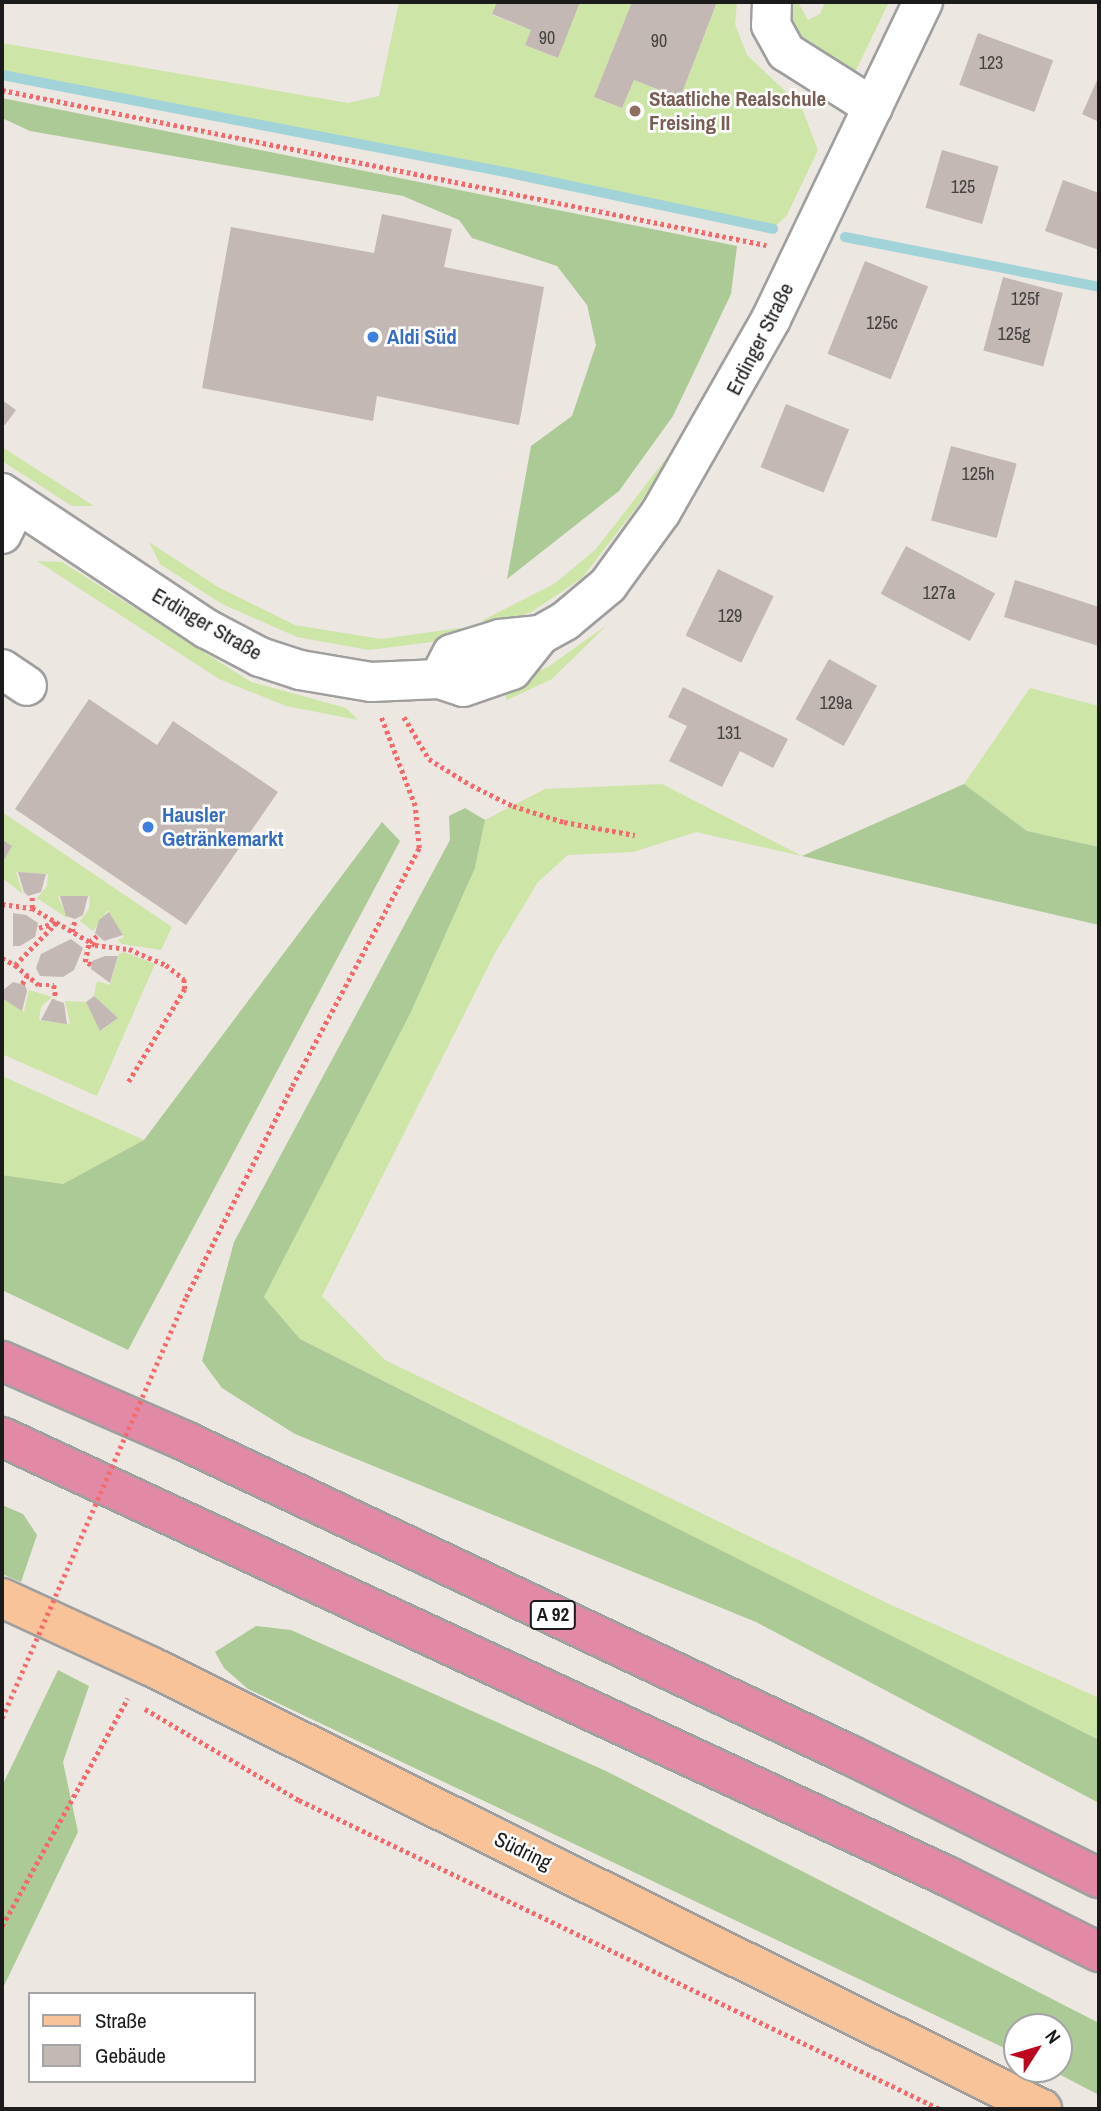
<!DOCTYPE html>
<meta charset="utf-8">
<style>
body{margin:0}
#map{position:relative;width:1101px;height:2111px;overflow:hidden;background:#ece7e0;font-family:"Archivo Narrow",sans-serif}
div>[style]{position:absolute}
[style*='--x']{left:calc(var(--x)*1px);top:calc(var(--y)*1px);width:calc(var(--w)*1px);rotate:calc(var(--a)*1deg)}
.grass>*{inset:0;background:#cde5a7}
.forest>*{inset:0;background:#acca96}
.stream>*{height:10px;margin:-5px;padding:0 5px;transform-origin:5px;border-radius:5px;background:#a1d3d9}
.building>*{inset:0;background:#c3b8b4;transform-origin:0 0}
.path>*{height:4.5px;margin-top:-2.25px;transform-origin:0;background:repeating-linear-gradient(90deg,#f4696c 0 3.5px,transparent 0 7px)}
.roads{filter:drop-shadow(2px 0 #9f9f9f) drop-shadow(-2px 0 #9f9f9f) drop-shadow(0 2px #9f9f9f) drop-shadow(0 -2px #9f9f9f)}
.minor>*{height:38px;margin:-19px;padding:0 19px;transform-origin:19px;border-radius:19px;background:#fff}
.major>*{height:38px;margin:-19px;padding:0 19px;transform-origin:19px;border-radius:19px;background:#f8c399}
.highway>*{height:38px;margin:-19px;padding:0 19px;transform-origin:19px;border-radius:19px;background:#e289a5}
.path-bridge>*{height:4.5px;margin-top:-2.25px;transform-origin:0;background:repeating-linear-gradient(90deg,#f4696c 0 3.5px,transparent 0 7px)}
.dots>*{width:19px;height:19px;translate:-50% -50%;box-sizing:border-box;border:4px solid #fff;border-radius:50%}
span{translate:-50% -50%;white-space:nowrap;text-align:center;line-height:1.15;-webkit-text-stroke:5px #fff;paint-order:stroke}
.number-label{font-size:18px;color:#454241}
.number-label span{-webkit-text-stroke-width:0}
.shield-label span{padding:2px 5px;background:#fff;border:2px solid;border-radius:5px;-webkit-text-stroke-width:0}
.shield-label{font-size:19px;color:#1b1b1b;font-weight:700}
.education-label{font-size:21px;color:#785e54;font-weight:700}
.left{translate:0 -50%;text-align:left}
.shop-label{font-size:21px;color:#366cbe;font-weight:700}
.street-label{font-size:21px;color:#1b1b1b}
.frame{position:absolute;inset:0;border:4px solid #1b1b1b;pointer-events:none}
.legend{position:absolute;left:28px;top:1992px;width:228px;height:91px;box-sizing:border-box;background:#fff;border:2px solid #a4a4a4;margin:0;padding:9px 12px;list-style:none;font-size:21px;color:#1b1b1b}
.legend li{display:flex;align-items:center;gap:14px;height:35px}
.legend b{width:35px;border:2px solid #a4a4a4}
.north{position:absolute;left:1003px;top:2013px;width:70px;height:70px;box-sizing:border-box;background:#fff;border:2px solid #a4a4a4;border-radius:50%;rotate:53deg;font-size:19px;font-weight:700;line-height:28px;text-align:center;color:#1b1b1b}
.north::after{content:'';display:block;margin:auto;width:24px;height:32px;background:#be071e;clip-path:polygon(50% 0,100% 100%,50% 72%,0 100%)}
</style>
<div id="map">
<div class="grass">
<i style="clip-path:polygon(399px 2px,497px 2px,492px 15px,531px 30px,525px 45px,557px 58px,580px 2px,632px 2px,594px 97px,622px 108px,634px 80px,680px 98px,717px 2px,737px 2px,735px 24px,747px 55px,801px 106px,818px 150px,787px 215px,777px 225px,2px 73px,2px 43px,348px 103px,379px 96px)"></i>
<i style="clip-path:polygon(793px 2px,798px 2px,808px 20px,820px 14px,825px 2px,889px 2px,856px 70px,843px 70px,803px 46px,791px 19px)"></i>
<i style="clip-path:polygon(696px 420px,650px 490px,582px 578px,533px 611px,485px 632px,483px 620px,554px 584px,596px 549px)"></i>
<i style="clip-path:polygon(2px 447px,94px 506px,72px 506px,2px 461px)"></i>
<i style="clip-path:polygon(149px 542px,218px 587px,295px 625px,381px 639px,460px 628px,463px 638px,369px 650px,297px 637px,222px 604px,160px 564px)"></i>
<i style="clip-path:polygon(37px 561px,62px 562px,251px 682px,346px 708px,358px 720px,286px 706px,219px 679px)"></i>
<i style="clip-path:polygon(607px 625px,552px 679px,507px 700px,501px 687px,548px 667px)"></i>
<i style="clip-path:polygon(1030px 688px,1099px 706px,1099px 847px,1027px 831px,964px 784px)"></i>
<i style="clip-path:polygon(662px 784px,802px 856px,696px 832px,633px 852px,568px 855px,538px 882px,495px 953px,322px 1296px,385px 1360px,887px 1603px,1099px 1698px,1099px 1740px,300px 1339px,264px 1297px,411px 1012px,475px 868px,485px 820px,545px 789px)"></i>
<i style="clip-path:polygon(2px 812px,172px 927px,161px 950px,122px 944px,118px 940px,124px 937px,108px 910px,93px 931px,80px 921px,89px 909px,90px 896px,58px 896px,67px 918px,37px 898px,47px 886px,48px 874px,16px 872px,23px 894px,2px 878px,2px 864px,12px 846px,2px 839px)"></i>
<i style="clip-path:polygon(124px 952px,155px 964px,97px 1096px,2px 1054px,2px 998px,24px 1012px,29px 990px,52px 997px,41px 1007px,39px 1020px,70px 1024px,65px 1001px,86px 1002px,101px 1031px,118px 1018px,94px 996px,97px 981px,110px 985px,119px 954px)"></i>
<i style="clip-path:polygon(2px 1076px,144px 1140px,63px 1184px,2px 1175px)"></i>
</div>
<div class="forest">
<i style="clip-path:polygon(2px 98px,737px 246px,731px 294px,673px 416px,619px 491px,507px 579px,531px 446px,572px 416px,596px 345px,587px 305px,557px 266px,472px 238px,459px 220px,403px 196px,30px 131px,2px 118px)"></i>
<i style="clip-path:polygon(964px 784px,1027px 831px,1099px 847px,1099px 925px,802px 856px)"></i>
<i style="clip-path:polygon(465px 808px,485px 820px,475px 868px,411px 1012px,264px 1297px,300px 1339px,1099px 1740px,1099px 1803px,756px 1622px,295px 1434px,222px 1388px,202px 1361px,234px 1242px,450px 840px,449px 816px)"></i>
<i style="clip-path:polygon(382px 822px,400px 841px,128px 1350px,2px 1290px,2px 1175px,63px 1184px,144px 1140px)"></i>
<i style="clip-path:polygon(2px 1505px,23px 1514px,37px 1535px,21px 1582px,2px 1574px)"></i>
<i style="clip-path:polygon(256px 1626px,291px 1630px,606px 1771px,1099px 2023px,1099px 2095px,1049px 2069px,1059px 2069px,1059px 2027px,1017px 2027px,1017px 2054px,248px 1689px,224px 1668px,215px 1652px)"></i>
<i style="clip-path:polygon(58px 1670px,89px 1686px,63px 1762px,78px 1832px,2px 1990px,2px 1786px)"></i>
</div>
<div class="stream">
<i style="--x:2;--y:75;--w:517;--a:10.92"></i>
<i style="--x:510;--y:173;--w:269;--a:12"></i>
<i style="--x:845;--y:237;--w:259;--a:11.1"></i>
</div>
<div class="building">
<i style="clip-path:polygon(497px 2px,580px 2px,558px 58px,525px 45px,531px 30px,492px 14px)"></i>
<i style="clip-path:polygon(632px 2px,717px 2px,680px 98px,634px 80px,622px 108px,594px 97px)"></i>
<i style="left:978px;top:33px;width:80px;height:55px;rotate:20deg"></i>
<i style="clip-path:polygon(1099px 76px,1099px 122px,1082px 114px)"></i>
<i style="left:942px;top:150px;width:59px;height:60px;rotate:16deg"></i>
<i style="clip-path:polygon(1063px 180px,1099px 193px,1099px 250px,1045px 231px)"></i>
<i style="clip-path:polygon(382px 214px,452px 229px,444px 267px,544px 287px,519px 425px,377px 396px,373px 421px,202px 388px,231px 227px,374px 253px)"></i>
<i style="left:865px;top:261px;width:68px;height:100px;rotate:22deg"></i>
<i style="left:1003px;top:277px;width:62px;height:76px;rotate:15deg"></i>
<i style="clip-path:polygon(2px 400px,16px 410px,5px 425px,2px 423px)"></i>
<i style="left:786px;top:404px;width:68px;height:68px;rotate:22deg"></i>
<i style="left:951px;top:446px;width:68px;height:77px;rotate:15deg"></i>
<i style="left:906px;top:546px;width:101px;height:54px;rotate:28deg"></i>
<i style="left:718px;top:569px;width:62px;height:74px;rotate:26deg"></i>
<i style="clip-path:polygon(1015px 580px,1099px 607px,1099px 646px,1004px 617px)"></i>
<i style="left:829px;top:659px;width:55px;height:69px;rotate:29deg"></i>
<i style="clip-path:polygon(683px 687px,788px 739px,773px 768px,740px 751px,722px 787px,669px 761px,687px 726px,668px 717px)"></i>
<i style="clip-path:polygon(89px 699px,157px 745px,173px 721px,278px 792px,186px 925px,15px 809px)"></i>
<i style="clip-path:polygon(2px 839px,12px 846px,2px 864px)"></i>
<i style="clip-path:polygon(18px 872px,46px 874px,41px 892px,28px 896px,24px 892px)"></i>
<i style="clip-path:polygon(60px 896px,88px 896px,83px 915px,75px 919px,66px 916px)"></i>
<i style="clip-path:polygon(109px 912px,123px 935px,104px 941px,95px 933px,99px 920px)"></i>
<i style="clip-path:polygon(13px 913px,26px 915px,38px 923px,35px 937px,20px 946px,13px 946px)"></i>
<i style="clip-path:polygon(71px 939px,83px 948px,74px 970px,63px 977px,40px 976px,36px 968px,41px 954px)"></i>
<i style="clip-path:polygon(105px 956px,118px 956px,110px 983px,91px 969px,92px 961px)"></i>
<i style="clip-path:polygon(13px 982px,25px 985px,27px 991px,22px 1011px,2px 998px,2px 991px)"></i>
<i style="clip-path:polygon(94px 996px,118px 1018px,100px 1031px,86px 1002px)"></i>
<i style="clip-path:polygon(52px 999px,64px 1003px,67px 1024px,41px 1020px)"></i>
</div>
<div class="path">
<i style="--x:2;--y:90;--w:780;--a:11.47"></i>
<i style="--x:404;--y:717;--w:49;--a:59.2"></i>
<i style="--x:429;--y:759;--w:49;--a:31.8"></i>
<i style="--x:471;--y:785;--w:47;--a:26.6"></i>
<i style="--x:513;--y:806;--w:53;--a:17.4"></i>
<i style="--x:564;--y:822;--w:72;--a:10.4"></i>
<i style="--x:2;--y:904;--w:30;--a:8"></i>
<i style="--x:32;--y:908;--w:73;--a:30.4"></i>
<i style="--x:95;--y:945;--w:34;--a:7"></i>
<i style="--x:129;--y:949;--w:40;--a:23.4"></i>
<i style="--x:166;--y:965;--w:23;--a:38"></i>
<i style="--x:184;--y:979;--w:10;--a:84"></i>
<i style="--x:185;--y:989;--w:110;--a:121.2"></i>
<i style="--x:32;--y:908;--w:12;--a:-90"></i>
<i style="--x:39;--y:928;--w:18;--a:-19"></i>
<i style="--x:72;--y:932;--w:13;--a:-77"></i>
<i style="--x:2;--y:958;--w:15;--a:28"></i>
<i style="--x:15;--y:965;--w:60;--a:-45.7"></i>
<i style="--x:15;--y:965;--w:31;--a:40"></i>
<i style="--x:39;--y:985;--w:15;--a:0"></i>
<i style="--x:54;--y:985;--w:14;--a:82"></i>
<i style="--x:91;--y:965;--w:7;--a:-153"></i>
<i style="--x:85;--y:962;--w:20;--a:-79"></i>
<i style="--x:89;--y:942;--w:10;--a:-37"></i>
<i style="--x:22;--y:984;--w:12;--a:-59"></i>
<i style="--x:186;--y:1297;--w:236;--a:-63.3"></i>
<i style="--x:292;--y:1086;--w:270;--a:-61.9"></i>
<i style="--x:419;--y:848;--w:42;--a:-95.4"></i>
<i style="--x:415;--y:806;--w:95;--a:-110.9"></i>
<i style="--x:145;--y:1709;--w:179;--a:30.6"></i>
<i style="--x:299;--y:1800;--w:712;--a:25.74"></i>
<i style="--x:2;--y:1926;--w:260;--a:-61.1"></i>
</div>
<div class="roads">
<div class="minor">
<i style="--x:772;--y:2;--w:23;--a:92"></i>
<i style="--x:771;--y:25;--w:31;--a:61"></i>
<i style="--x:786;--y:52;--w:103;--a:32.3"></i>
<i style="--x:2;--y:493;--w:246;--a:33.6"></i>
<i style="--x:207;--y:629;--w:60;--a:27.8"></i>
<i style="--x:260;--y:657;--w:42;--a:18"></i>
<i style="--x:300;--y:670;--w:72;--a:9.6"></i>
<i style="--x:371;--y:682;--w:68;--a:-2.5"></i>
<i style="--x:439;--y:679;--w:25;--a:18"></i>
<i style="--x:463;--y:687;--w:52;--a:-19.1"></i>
<i style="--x:512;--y:670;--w:45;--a:-51.3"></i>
<i style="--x:540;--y:635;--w:29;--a:-29"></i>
<i style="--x:565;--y:621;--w:56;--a:-39.9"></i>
<i style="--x:608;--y:585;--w:90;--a:-54"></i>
<i style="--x:661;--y:512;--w:222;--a:-60.3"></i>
<i style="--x:771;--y:319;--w:352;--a:-64.4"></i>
<i style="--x:2;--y:534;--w:34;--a:-64"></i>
<i style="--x:2;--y:669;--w:30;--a:34"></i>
<i style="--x:439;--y:679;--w:28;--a:-63"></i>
<i style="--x:452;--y:654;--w:50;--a:-17.4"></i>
<i style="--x:500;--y:639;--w:40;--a:-5.7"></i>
</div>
<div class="major">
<i style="--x:2;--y:1598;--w:163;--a:24.7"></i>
<i style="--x:150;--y:1666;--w:996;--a:26.41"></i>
</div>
<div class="highway">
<i style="--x:2;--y:1361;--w:200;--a:23.6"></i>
<i style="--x:185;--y:1441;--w:735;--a:25.28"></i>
<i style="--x:850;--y:1755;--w:278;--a:26.3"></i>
<i style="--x:2;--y:1437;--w:1042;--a:24.92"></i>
<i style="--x:947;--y:1876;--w:170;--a:26.6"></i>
</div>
</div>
<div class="path-bridge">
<i style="--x:2;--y:1718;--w:459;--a:-66.4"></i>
</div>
<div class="dots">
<i style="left:635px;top:111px;background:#8d6e63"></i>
<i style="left:373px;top:337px;background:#3f7fe0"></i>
<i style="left:148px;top:827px;background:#3f7fe0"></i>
</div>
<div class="number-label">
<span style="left:547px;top:38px">90</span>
<span style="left:659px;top:41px">90</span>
<span style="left:991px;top:63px">123</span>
<span style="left:963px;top:187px">125</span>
<span style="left:1025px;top:299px">125f</span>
<span style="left:882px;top:323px">125c</span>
<span style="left:1014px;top:334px">125g</span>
<span style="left:978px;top:474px">125h</span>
<span style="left:939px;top:593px">127a</span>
<span style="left:730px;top:616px">129</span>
<span style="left:836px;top:703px">129a</span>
<span style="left:729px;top:733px">131</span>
</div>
<div class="shield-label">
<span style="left:553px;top:1615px">A 92</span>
</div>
<div class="education-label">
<span class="left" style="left:649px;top:111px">Staatliche Realschule<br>Freising II</span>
</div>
<div class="shop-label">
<span class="left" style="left:387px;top:337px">Aldi Süd</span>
<span class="left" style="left:162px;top:827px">Hausler<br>Getränkemarkt</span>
</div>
<div class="street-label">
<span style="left:760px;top:339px;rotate:-63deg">Erdinger Straße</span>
<span style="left:207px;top:624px;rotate:30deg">Erdinger Straße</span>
<span style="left:523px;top:1851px;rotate:26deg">Südring</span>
</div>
<div class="frame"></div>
<ul class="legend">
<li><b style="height:9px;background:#f8c399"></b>Straße</li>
<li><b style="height:19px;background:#c3b8b4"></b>Gebäude</li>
</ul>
<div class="north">N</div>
</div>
